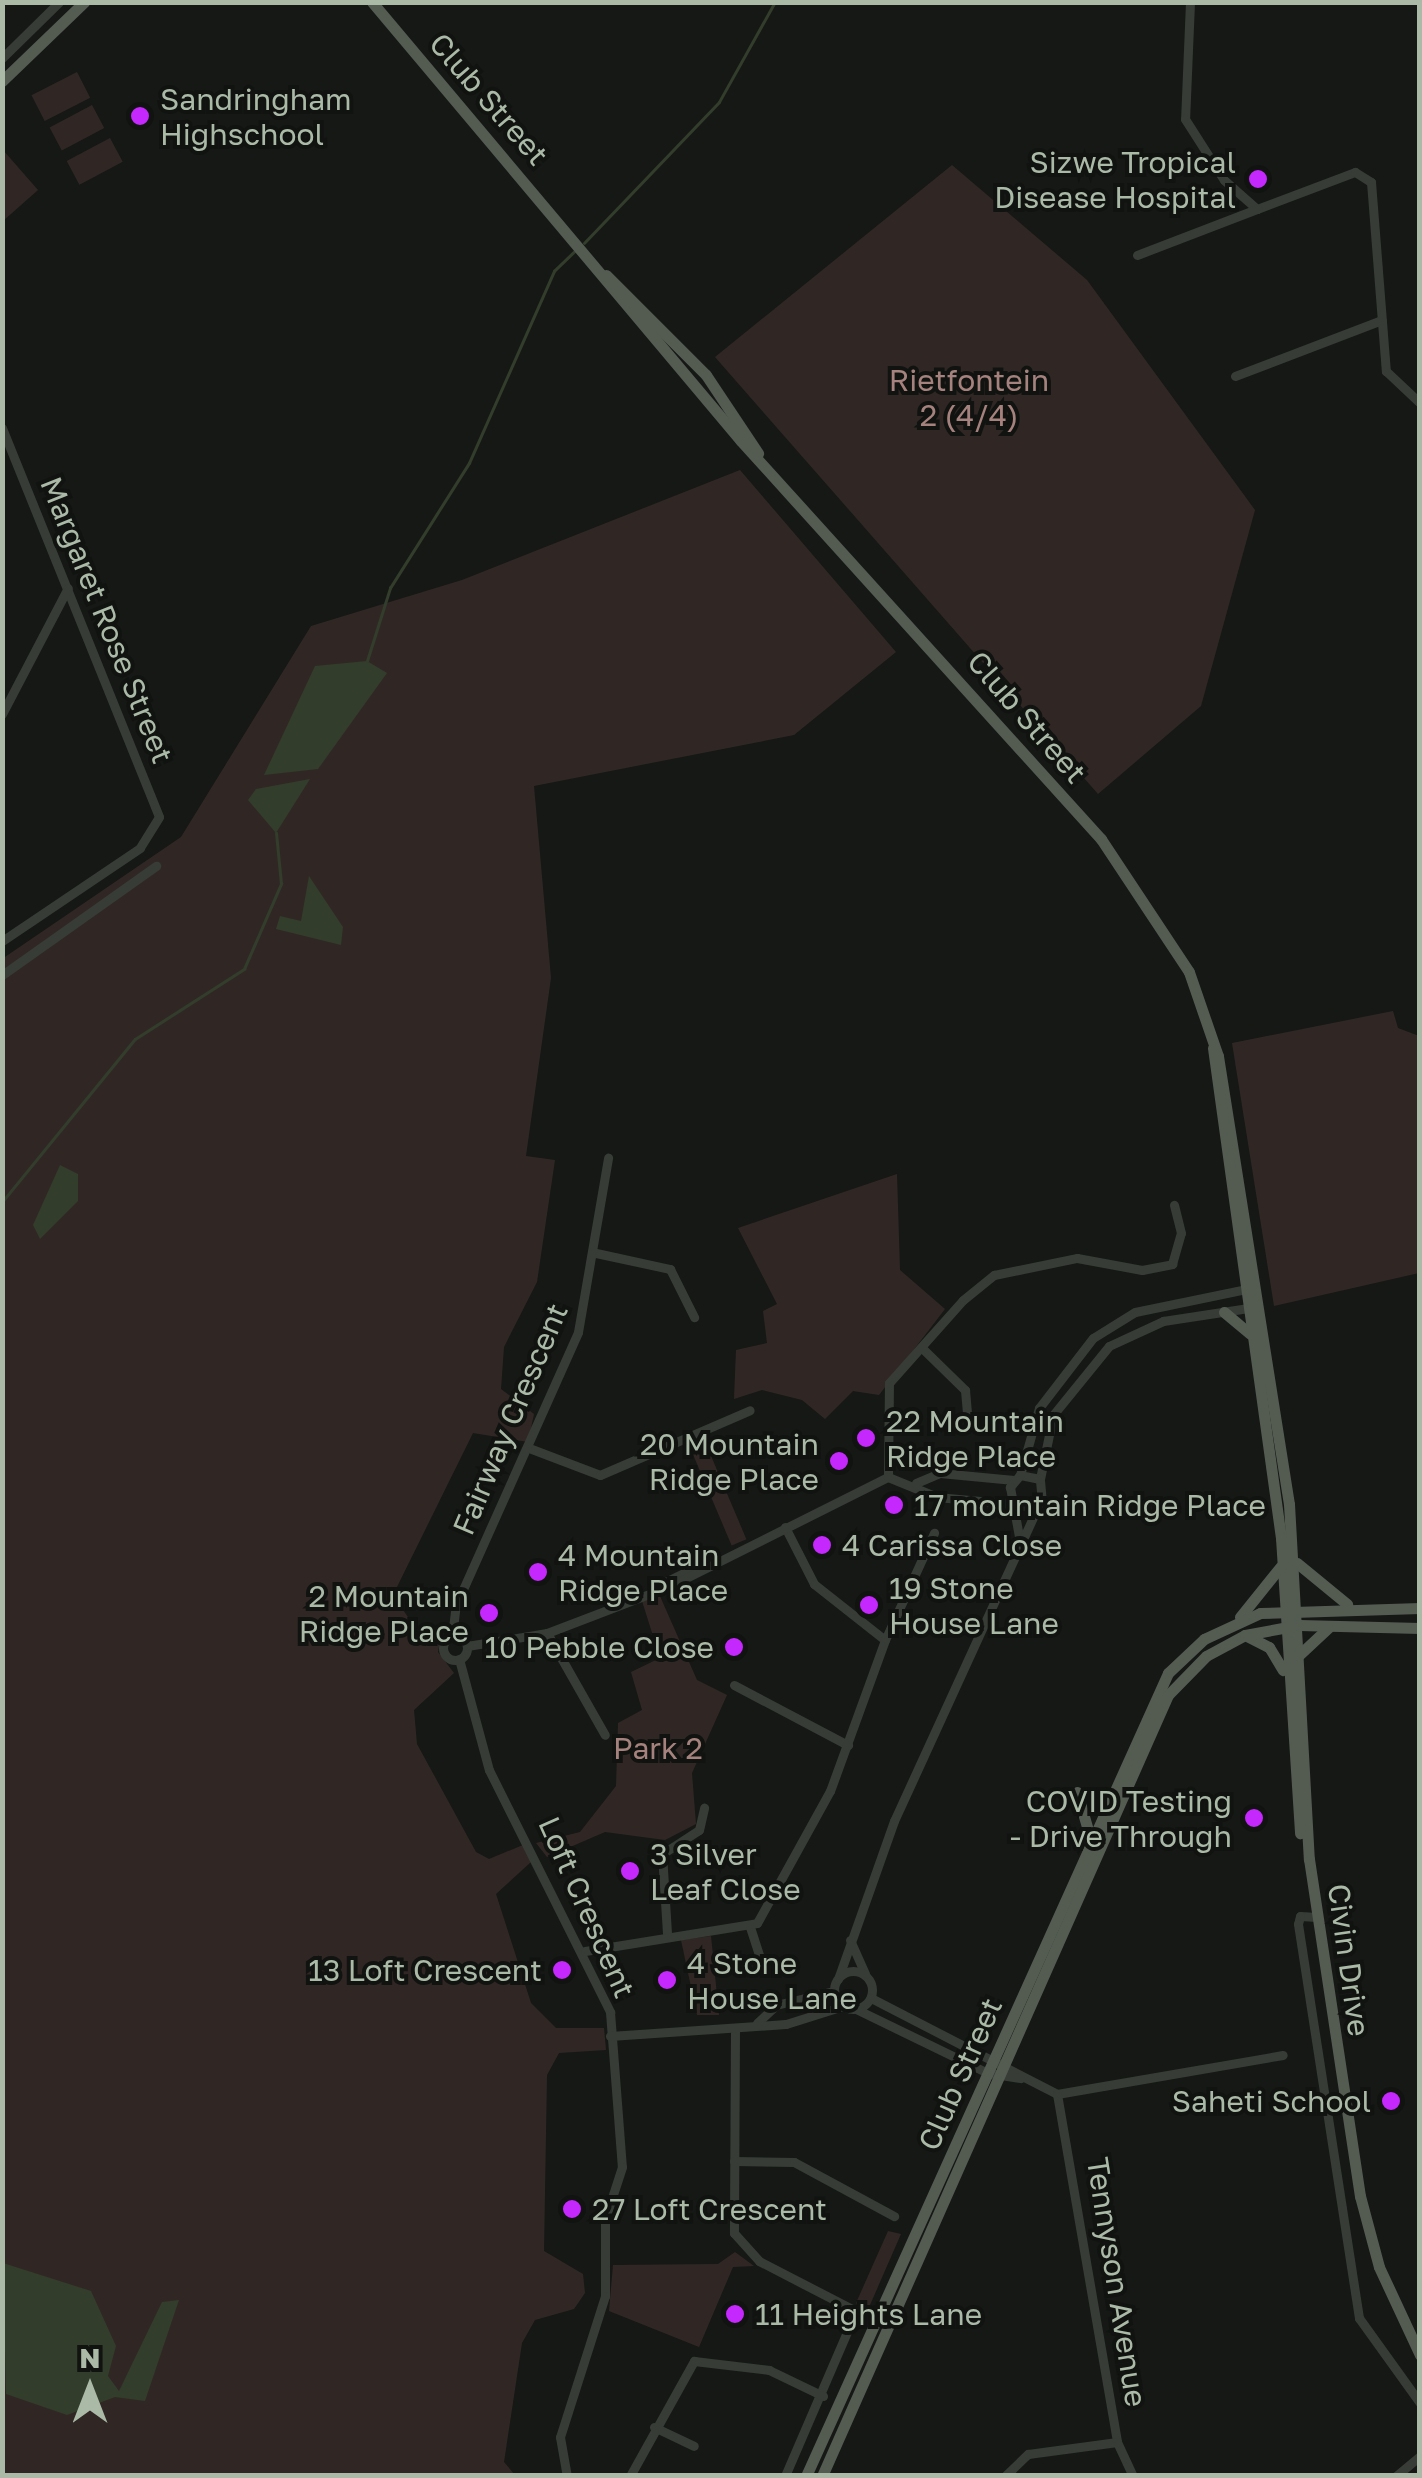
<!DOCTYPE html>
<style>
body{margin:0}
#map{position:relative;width:1422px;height:2478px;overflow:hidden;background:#161816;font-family:"Golos Text",sans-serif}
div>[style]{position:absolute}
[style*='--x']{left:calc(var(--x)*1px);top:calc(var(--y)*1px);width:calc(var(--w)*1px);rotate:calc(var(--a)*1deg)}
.green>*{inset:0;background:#302725;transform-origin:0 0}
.water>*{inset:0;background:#333d2b}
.stream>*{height:2.5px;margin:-1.25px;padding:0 1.25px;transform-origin:1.25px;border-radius:1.25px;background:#333d2b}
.minor>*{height:9px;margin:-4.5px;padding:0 4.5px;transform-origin:4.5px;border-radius:4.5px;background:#373d36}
.minor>.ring{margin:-4.5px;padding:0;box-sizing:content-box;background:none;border:9px solid #373d36;border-radius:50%}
.major>*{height:11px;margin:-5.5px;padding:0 5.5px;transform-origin:5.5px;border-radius:5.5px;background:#545c52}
.dots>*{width:28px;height:28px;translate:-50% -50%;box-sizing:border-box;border:5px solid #111311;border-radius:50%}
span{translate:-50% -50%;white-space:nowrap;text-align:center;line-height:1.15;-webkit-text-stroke:8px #111311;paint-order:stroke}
.poi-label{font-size:30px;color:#abb9a7}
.left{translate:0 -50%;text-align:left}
.right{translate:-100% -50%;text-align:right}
.street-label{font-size:30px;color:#abb9a7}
.park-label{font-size:30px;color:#a5827d}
.frame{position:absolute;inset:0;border:5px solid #abb9a7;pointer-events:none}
.north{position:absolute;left:40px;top:2338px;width:100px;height:100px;-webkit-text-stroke:8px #111311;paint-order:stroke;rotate:0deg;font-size:28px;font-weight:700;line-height:40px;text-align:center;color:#abb9a7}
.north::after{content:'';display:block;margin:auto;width:35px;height:45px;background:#abb9a7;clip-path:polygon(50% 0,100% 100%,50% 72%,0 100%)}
</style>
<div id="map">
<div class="green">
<i style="left:77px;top:72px;width:29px;height:51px;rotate:63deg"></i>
<i style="left:92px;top:105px;width:26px;height:48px;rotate:62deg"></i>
<i style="left:110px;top:138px;width:27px;height:49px;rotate:62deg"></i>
<i style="clip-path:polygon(3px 150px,38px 190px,3px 221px,2px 221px)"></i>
<i style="clip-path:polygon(952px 165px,1087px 280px,1255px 510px,1201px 706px,1098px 794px,715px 357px)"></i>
<i style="clip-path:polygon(740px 470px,896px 652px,794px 735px,534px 786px,551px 978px,526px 1156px,555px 1160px,537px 1282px,504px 1347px,501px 1389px,534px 1414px,528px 1442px,473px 1433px,393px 1595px,418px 1632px,442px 1631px,438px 1652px,454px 1673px,414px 1710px,417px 1744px,476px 1852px,489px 1859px,523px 1845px,531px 1862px,496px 1894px,531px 2003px,556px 2028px,604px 2028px,606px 2050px,559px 2053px,547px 2075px,544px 2251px,583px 2274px,585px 2293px,574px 2309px,535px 2320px,522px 2343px,504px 2462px,515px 2475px,3px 2475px,2px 959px,181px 837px,311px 626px,462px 580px)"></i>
<i style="clip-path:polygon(1393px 1011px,1398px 1028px,1419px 1036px,1419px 1273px,1274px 1306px,1232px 1043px)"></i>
<i style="clip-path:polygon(897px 1174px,900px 1270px,945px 1309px,879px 1395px,853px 1391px,825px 1419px,802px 1400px,762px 1390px,734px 1399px,736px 1350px,767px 1343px,763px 1311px,777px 1304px,738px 1228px)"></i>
<i style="left:703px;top:1437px;width:111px;height:16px;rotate:67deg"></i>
<i style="clip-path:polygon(659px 1594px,697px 1680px,727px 1695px,692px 1773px,696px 1824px,665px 1840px,605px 1832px,547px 1857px,536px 1843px,580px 1832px,616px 1786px,618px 1723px,642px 1710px,631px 1672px,660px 1658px,642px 1601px)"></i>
<i style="clip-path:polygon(711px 1936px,719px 2015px,697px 2015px,681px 1940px)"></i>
<i style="clip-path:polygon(888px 2231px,901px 2234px,863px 2321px,856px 2303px)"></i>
<i style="clip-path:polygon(735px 2252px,754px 2266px,733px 2267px,699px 2347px,609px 2311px,613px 2265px,718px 2264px)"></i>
</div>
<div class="water">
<i style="clip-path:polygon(367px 661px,387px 673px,318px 769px,264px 775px,315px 666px)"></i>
<i style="clip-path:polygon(310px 779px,276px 833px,248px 800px,256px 789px)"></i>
<i style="clip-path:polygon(309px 876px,343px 927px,341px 945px,276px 929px,280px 916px,301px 921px)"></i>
<i style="clip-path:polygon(60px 1165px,78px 1174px,78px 1201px,40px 1239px,33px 1225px)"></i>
<i style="clip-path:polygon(3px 2263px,91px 2291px,116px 2346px,108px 2376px,119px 2391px,162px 2302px,179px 2300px,145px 2401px,115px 2397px,67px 2415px,6px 2394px)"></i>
</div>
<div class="stream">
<i style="--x:584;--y:243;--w:195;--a:-46.2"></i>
<i style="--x:719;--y:102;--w:115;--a:-60.8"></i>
<i style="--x:367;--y:661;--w:77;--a:-72.5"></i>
<i style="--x:390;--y:588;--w:148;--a:-57.7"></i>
<i style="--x:469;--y:463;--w:210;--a:-66.1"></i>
<i style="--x:554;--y:271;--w:28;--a:-44"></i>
<i style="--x:2;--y:1202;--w:210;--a:-50.8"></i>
<i style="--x:135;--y:1039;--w:130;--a:-32.7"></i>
<i style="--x:244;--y:969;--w:93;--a:-66.5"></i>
<i style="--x:281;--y:884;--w:51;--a:-95.6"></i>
</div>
<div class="minor">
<i style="--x:1190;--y:2;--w:117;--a:92.4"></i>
<i style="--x:1185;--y:119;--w:72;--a:57.4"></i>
<i style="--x:1224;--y:180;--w:44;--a:41.3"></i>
<i style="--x:1257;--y:209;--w:105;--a:-20.7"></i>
<i style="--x:1355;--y:172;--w:19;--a:32"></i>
<i style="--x:1371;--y:182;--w:190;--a:85.5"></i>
<i style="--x:1386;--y:371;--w:47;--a:43.3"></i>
<i style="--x:2;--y:58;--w:80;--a:-44.5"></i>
<i style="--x:1137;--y:255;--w:129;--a:-21"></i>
<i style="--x:1235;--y:376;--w:157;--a:-20.9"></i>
<i style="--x:2;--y:428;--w:419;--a:68"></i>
<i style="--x:159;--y:817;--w:36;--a:122"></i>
<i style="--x:140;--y:848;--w:166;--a:146"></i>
<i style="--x:2;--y:714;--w:142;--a:-62.4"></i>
<i style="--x:2;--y:975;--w:189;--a:-35.3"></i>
<i style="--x:596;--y:1253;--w:76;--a:12.2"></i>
<i style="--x:670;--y:1269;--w:54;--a:63.4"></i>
<i style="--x:923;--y:1349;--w:59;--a:44.3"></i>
<i style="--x:965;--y:1390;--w:33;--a:85"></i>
<i style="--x:529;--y:1448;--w:76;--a:20.8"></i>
<i style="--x:600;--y:1475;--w:163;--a:-23.4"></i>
<i style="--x:1020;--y:1475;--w:70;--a:-74.2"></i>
<i style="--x:1039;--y:1408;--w:88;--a:-52.4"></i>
<i style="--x:1093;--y:1338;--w:49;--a:-31.8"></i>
<i style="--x:1135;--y:1312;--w:118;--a:-11.7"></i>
<i style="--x:888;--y:1477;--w:94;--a:-89.4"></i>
<i style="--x:889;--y:1383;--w:111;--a:-48.3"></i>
<i style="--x:963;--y:1300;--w:40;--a:-39"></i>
<i style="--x:994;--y:1275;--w:85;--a:-11.6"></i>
<i style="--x:1077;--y:1258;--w:66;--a:10.5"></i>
<i style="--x:1142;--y:1270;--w:31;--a:-11"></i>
<i style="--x:1172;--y:1264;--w:32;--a:-74"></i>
<i style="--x:1181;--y:1233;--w:29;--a:-104"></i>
<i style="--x:1040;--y:1479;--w:65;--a:-78.5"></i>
<i style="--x:1053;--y:1415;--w:89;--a:-50.9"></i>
<i style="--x:1109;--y:1346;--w:60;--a:-24.8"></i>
<i style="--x:1163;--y:1321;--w:93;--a:-8.7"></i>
<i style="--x:916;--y:1483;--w:26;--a:-23"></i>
<i style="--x:940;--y:1473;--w:74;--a:5.4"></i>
<i style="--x:1016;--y:1507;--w:26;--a:-9"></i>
<i style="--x:1042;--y:1503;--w:24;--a:-95"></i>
<i style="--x:1040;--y:1479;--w:20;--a:-169"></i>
<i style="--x:1020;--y:1475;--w:16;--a:130"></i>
<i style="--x:1010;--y:1487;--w:56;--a:79.7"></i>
<i style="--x:785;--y:1527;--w:64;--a:63"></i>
<i style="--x:814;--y:1584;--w:90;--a:38.3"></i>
<i style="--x:653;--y:1588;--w:43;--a:-26"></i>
<i style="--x:547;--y:1633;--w:117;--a:60.4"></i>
<i style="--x:452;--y:1636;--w:31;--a:-83"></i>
<i style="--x:456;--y:1605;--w:299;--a:-65.9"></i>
<i style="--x:578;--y:1332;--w:177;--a:-80.2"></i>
<i class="ring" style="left:443px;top:1636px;width:15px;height:15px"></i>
<i style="--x:885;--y:1640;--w:118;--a:-65.4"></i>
<i style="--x:467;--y:1646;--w:81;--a:-9.2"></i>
<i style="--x:547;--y:1633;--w:132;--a:-20.9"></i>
<i style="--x:670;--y:1586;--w:244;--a:-26.6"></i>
<i style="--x:888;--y:1477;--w:53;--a:22.2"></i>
<i style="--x:937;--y:1497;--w:76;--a:5.3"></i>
<i style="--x:459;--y:1659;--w:115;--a:74.9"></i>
<i style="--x:489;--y:1770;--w:271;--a:63.4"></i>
<i style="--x:610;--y:2012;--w:155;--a:85.6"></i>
<i style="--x:622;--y:2167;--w:55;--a:108.1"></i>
<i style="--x:605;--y:2219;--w:77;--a:90"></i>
<i style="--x:605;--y:2296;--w:148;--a:107.7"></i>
<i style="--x:560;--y:2437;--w:40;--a:80"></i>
<i style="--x:734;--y:1685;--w:129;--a:27.8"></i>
<i style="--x:1317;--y:1917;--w:17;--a:-177"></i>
<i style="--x:1300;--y:1916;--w:8;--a:104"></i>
<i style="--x:1298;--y:1924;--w:399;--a:81.2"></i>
<i style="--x:1359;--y:2318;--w:105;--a:54.3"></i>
<i style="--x:750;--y:1927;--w:39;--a:72"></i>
<i style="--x:667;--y:1933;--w:79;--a:-93.6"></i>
<i style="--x:662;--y:1854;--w:44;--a:-33"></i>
<i style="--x:699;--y:1830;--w:23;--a:-77"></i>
<i style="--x:850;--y:1940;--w:37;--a:66"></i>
<i style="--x:585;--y:1951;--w:174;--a:-9.2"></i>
<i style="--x:757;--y:1923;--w:151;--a:-61.1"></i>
<i style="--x:830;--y:1791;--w:161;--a:-70"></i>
<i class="ring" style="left:834px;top:1971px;width:29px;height:29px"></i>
<i style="--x:838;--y:1979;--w:168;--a:-70.5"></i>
<i style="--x:894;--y:1821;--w:344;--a:-65.4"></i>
<i style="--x:871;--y:1998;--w:209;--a:27.3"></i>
<i style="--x:1057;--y:2094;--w:229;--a:-9.8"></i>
<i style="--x:856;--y:2009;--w:147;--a:25.9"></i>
<i style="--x:988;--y:2073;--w:33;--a:9"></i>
<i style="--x:757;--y:2023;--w:26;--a:-43"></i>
<i style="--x:776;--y:2005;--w:60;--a:-13.6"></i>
<i style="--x:735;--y:2030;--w:203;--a:90.3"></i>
<i style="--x:734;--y:2233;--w:38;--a:48"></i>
<i style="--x:759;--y:2261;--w:109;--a:27.3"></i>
<i style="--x:856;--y:2311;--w:180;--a:113.3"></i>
<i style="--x:610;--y:2036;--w:176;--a:-3.9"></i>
<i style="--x:786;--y:2024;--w:60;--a:-17.5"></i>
<i style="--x:1057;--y:2094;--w:353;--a:80.2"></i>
<i style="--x:1117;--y:2442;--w:38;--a:65"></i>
<i style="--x:734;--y:2161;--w:60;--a:1"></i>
<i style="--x:794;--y:2162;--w:114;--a:28.4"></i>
<i style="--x:654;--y:2427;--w:44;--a:25.4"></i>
<i style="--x:630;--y:2476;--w:132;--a:-60.9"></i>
<i style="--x:694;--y:2361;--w:76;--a:6.8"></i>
<i style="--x:769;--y:2370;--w:60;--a:25.7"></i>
<i style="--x:1005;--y:2476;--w:32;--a:-44"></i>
<i style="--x:1028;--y:2454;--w:90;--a:-7.7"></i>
<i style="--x:1396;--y:2476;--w:31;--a:-40"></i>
</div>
<div class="major">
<i style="--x:372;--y:2;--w:573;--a:49.95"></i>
<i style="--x:741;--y:441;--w:537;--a:47.87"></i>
<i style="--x:1101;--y:839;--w:159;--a:56.5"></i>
<i style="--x:1189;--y:972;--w:89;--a:71"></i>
<i style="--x:1218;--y:1056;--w:454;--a:81"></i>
<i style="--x:1289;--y:1504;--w:356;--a:86.8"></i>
<i style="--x:1309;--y:1859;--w:341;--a:81.4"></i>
<i style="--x:1360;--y:2196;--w:73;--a:75"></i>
<i style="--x:1379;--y:2267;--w:97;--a:65"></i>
<i style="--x:2;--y:81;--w:114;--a:-43.9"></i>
<i style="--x:606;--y:275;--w:141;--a:45"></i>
<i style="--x:706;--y:375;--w:94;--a:56.3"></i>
<i style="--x:1213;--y:1048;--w:495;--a:82.1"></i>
<i style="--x:1281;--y:1538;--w:296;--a:86.3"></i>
<i style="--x:1224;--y:1312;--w:34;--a:40"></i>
<i style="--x:1297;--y:1563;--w:65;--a:39.4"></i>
<i style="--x:1240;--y:1617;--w:65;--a:-51.2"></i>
<i style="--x:1245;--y:1635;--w:27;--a:27"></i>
<i style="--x:1269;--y:1647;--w:27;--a:59"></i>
<i style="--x:1299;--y:1655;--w:41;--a:-43"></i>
<i style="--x:1077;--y:1792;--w:47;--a:73.9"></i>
<i style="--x:806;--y:2476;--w:881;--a:-65.73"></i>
<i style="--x:1168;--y:1673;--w:50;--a:-43.4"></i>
<i style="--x:1204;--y:1639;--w:62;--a:-24.9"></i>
<i style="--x:1260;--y:1613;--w:160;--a:-1.8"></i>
<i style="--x:822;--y:2476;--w:854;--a:-66.11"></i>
<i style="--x:1168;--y:1695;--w:54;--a:-45.7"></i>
<i style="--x:1206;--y:1656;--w:44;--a:-28.3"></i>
<i style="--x:1245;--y:1635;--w:55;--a:-10.5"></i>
<i style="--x:1299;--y:1625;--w:121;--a:1.4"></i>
</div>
<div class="dots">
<i style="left:140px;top:116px;background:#c528fd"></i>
<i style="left:1258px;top:179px;background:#c528fd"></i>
<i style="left:866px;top:1438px;background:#c528fd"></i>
<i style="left:839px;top:1461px;background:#c528fd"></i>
<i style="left:894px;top:1505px;background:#c528fd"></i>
<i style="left:822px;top:1545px;background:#c528fd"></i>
<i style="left:538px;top:1572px;background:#c528fd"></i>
<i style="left:869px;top:1605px;background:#c528fd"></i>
<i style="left:489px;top:1613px;background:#c528fd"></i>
<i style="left:734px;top:1647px;background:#c528fd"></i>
<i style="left:1254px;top:1818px;background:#c528fd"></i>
<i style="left:630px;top:1871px;background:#c528fd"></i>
<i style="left:562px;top:1970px;background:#c528fd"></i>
<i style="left:667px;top:1980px;background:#c528fd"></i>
<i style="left:1391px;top:2101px;background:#c528fd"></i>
<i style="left:572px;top:2209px;background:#c528fd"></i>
<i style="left:735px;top:2314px;background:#c528fd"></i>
</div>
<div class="poi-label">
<span class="left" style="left:160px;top:116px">Sandringham<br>Highschool</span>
<span class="right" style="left:1236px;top:179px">Sizwe Tropical<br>Disease Hospital</span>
<span class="left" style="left:886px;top:1438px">22 Mountain<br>Ridge Place</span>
<span class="right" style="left:819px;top:1461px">20 Mountain<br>Ridge Place</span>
<span class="left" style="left:914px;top:1505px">17 mountain Ridge Place</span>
<span class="left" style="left:842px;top:1545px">4 Carissa Close</span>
<span class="left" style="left:558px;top:1572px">4 Mountain<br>Ridge Place</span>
<span class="left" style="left:889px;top:1605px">19 Stone<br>House Lane</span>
<span class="right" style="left:469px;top:1613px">2 Mountain<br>Ridge Place</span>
<span class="right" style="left:714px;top:1647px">10 Pebble Close</span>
<span class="right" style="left:1232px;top:1818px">COVID Testing<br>- Drive Through</span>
<span class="left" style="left:650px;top:1871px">3 Silver<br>Leaf Close</span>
<span class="left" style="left:687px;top:1980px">4 Stone<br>House Lane</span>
<span class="right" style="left:542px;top:1970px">13 Loft Crescent</span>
<span class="right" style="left:1371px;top:2101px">Saheti School</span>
<span class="left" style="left:592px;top:2209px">27 Loft Crescent</span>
<span class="left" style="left:755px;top:2314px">11 Heights Lane</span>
</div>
<div class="street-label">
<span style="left:489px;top:99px;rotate:49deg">Club Street</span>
<span style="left:107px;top:620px;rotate:68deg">Margaret Rose Street</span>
<span style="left:1027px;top:717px;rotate:49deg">Club Street</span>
<span style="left:510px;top:1419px;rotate:-67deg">Fairway Crescent</span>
<span style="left:587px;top:1907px;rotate:66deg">Loft Crescent</span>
<span style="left:1349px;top:1960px;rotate:82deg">Civin Drive</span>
<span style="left:960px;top:2074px;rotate:-66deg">Club Street</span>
<span style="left:1117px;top:2282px;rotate:81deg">Tennyson Avenue</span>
</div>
<div class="park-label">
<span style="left:969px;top:397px">Rietfontein<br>2 (4/4)</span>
<span style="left:658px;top:1748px">Park 2</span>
</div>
<div class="frame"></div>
<div class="north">N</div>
</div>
